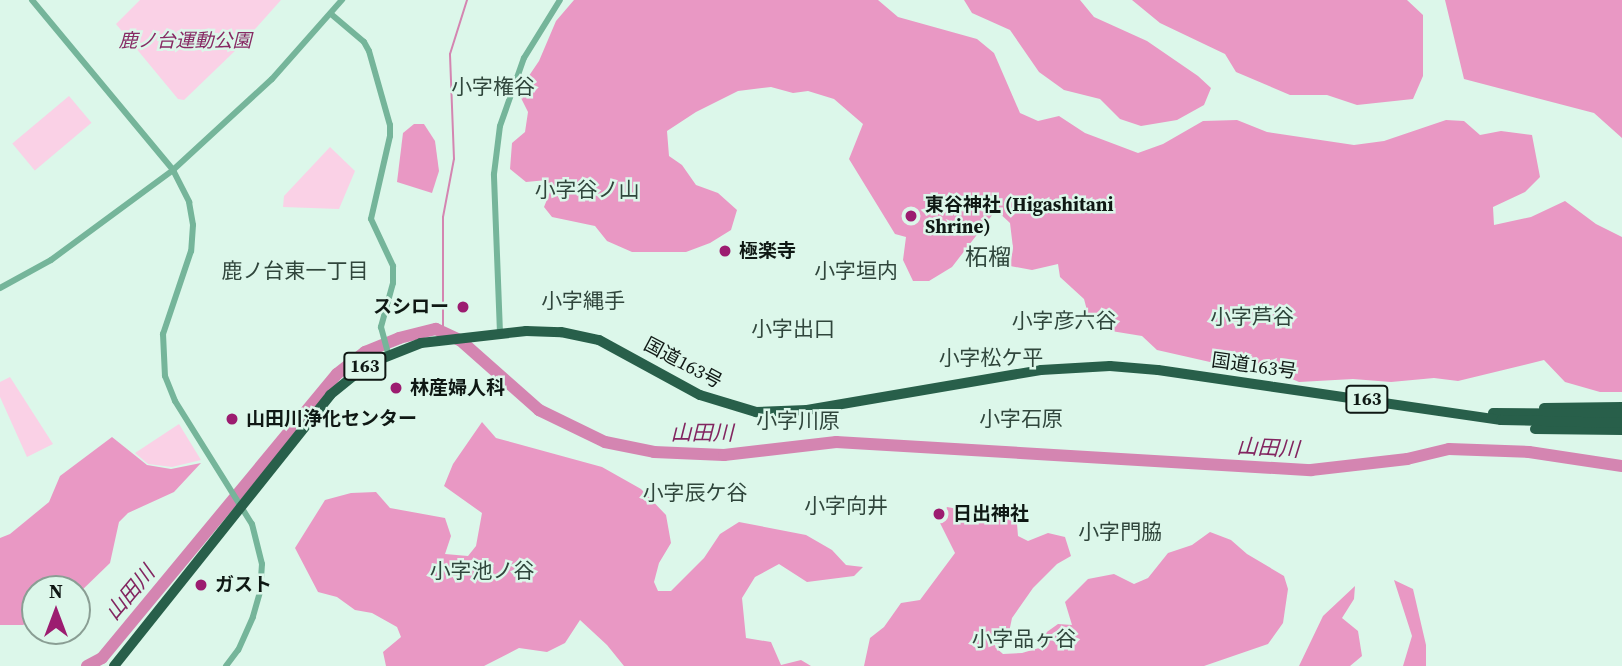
<!DOCTYPE html>
<meta charset="utf-8">
<style>
body{margin:0}
#map{position:relative;width:1622px;height:666px;overflow:hidden;background:#dcf7ea;font-family:"Source Serif 4","Noto Sans JP",serif}
div>[style]{position:absolute}
[style*='--x']{left:calc(var(--x)*1px);top:calc(var(--y)*1px);width:calc(var(--w)*1px);rotate:calc(var(--a)*1deg)}
.green>*{inset:0;background:#fad1e6;transform-origin:0 0}
.forest>*{inset:0;background:#e998c4}
.stream>*{height:2px;margin:-1px;padding:0 1px;transform-origin:1px;border-radius:1px;background:#d485b1}
.river>*{height:12px;margin:-6px;padding:0 6px;transform-origin:6px;border-radius:6px;background:#d485b1}
.minor>*{height:6px;margin:-3px;padding:0 3px;transform-origin:3px;border-radius:3px;background:#75b59a}
.highway>*{height:10px;margin:-5px;padding:0 5px;transform-origin:5px;border-radius:5px;background:#285f4a}
.dots>*{width:19px;height:19px;translate:-50% -50%;box-sizing:border-box;border:4px solid #dcf7ea;border-radius:50%}
span{translate:-50% -50%;white-space:nowrap;text-align:center;line-height:1.15;-webkit-text-stroke:5px #dcf7ea;paint-order:stroke}
.shield-label span{padding:2px 5px;background:#dcf7ea;border:2px solid;border-radius:5px;-webkit-text-stroke-width:0}
.shield-label{font-size:18px;color:#0f1814;font-weight:700}
.park-label{font-size:19px;color:#872a64;font-style:italic}
.poi-label{font-size:19px;color:#0f1814;font-weight:700}
.left{translate:0 -50%;text-align:left}
.right{translate:-100% -50%;text-align:right}
.street-label{font-size:19px;color:#0f1814}
.neighbourhood-label{font-size:21px;color:#30463c}
.water-label{font-size:21px;color:#822560;font-style:italic}
.quarter-label{font-size:23px;color:#30463c}
.north{position:absolute;left:21px;top:575px;width:70px;height:70px;box-sizing:border-box;background:#dcf7ea;border:2px solid #8a9e94;border-radius:50%;rotate:0deg;font-size:19px;font-weight:700;line-height:28px;text-align:center;color:#0f1814}
.north::after{content:'';display:block;margin:auto;width:24px;height:32px;background:#9c1c70;clip-path:polygon(50% 0,100% 100%,50% 72%,0 100%)}
</style>
<div id="map">
<div class="green">
<i style="clip-path:polygon(140px 0,281px 0,239px 47px,184px 100px,178px 99px,116px 24px)"></i>
<i style="left:69px;top:96px;width:35px;height:74px;rotate:50deg"></i>
<i style="clip-path:polygon(330px 147px,355px 171px,339px 209px,283px 207px,284px 196px)"></i>
<i style="clip-path:polygon(10px 377px,53px 444px,27px 457px,0 397px,0 382px)"></i>
<i style="clip-path:polygon(179px 424px,201px 460px,172px 467px,148px 464px,135px 453px)"></i>
</div>
<div class="forest">
<i style="clip-path:polygon(574px 0,878px 0,898px 17px,977px 39px,994px 53px,1020px 113px,1038px 121px,1059px 116px,1085px 133px,1138px 153px,1163px 144px,1203px 121px,1237px 120px,1267px 132px,1354px 145px,1384px 141px,1446px 120px,1464px 121px,1480px 135px,1501px 131px,1532px 135px,1540px 177px,1525px 192px,1493px 207px,1494px 225px,1531px 217px,1565px 201px,1596px 224px,1622px 237px,1622px 392px,1600px 392px,1565px 382px,1544px 360px,1458px 381px,1434px 378px,1391px 382px,1353px 379px,1299px 382px,1236px 355px,1210px 362px,1157px 350px,1142px 336px,1105px 330px,1099px 318px,1088px 314px,1084px 299px,1060px 277px,1058px 264px,1032px 270px,1010px 266px,1013px 248px,1010px 223px,996px 210px,952px 267px,929px 281px,913px 281px,903px 260px,906px 237px,895px 234px,849px 159px,863px 124px,834px 99px,808px 91px,793px 93px,771px 87px,738px 91px,696px 112px,667px 131px,669px 156px,682px 165px,696px 185px,718px 193px,737px 210px,731px 230px,710px 243px,686px 252px,632px 252px,607px 241px,595px 226px,552px 217px,544px 207px,550px 192px,547px 180px,526px 182px,510px 169px,512px 143px,525px 132px,528px 112px,518px 92px,539px 61px,556px 21px)"></i>
<i style="clip-path:polygon(964px 0,1080px 0,1094px 17px,1147px 41px,1198px 76px,1211px 88px,1204px 105px,1177px 120px,1141px 126px,1120px 119px,1100px 99px,1064px 90px,1039px 72px,1010px 30px,972px 13px)"></i>
<i style="clip-path:polygon(1132px 0,1407px 0,1423px 15px,1423px 76px,1413px 99px,1357px 105px,1327px 95px,1290px 95px,1236px 72px,1225px 54px,1160px 23px)"></i>
<i style="clip-path:polygon(1445px 0,1622px 0,1622px 138px,1594px 113px,1464px 79px)"></i>
<i style="clip-path:polygon(414px 124px,424px 124px,435px 141px,439px 171px,432px 193px,397px 182px,403px 133px)"></i>
<i style="clip-path:polygon(482px 422px,496px 438px,602px 467px,641px 489px,666px 515px,671px 543px,659px 563px,654px 582px,658px 591px,671px 591px,704px 558px,720px 534px,739px 522px,806px 535px,832px 550px,846px 565px,863px 567px,854px 576px,807px 582px,779px 564px,755px 577px,742px 598px,746px 638px,771px 642px,781px 665px,801px 660px,811px 666px,624px 666px,607px 645px,580px 620px,565px 643px,547px 652px,519px 648px,484px 666px,386px 666px,383px 652px,401px 637px,397px 627px,372px 613px,355px 610px,337px 597px,318px 592px,295px 548px,325px 500px,351px 493px,376px 492px,390px 508px,445px 518px,451px 536px,445px 554px,468px 556px,476px 546px,482px 513px,444px 486px,453px 464px)"></i>
<i style="clip-path:polygon(112px 437px,147px 465px,171px 469px,201px 463px,174px 492px,128px 513px,119px 522px,110px 563px,77px 595px,77px 589px,35px 589px,35px 619px,23px 625px,0 625px,0 538px,10px 534px,49px 502px,60px 476px)"></i>
<i style="clip-path:polygon(947px 507px,974px 512px,999px 513px,1017px 524px,1018px 536px,1028px 541px,1048px 533px,1065px 537px,1071px 556px,1057px 564px,1033px 588px,1012px 618px,1008px 637px,995px 647px,1003px 654px,1022px 653px,1039px 648px,1044px 634px,1058px 624px,1072px 625px,1065px 602px,1088px 579px,1114px 574px,1134px 584px,1148px 578px,1168px 553px,1192px 545px,1210px 532px,1231px 540px,1247px 554px,1284px 576px,1288px 589px,1283px 623px,1268px 644px,1204px 666px,864px 666px,870px 638px,884px 627px,901px 603px,920px 600px,955px 553px,939px 521px)"></i>
<i style="clip-path:polygon(1394px 580px,1413px 589px,1426px 645px,1426px 666px,1403px 666px,1412px 636px)"></i>
<i style="clip-path:polygon(1355px 586px,1354px 599px,1342px 618px,1358px 631px,1362px 656px,1350px 666px,1299px 666px,1323px 616px)"></i>
</div>
<div class="stream">
<i style="--x:443;--y:329;--w:112;--a:-90"></i>
<i style="--x:443;--y:217;--w:59;--a:-79.3"></i>
<i style="--x:454;--y:159;--w:105;--a:-92.2"></i>
<i style="--x:450;--y:54;--w:57;--a:-72.5"></i>
</div>
<div class="river">
<i style="--x:87;--y:666;--w:17;--a:-28"></i>
<i style="--x:102;--y:658;--w:369;--a:-50.4"></i>
<i style="--x:337;--y:374;--w:36;--a:-38"></i>
<i style="--x:365;--y:352;--w:37;--a:-22"></i>
<i style="--x:399;--y:338;--w:38;--a:-14"></i>
<i style="--x:436;--y:329;--w:26;--a:25"></i>
<i style="--x:460;--y:340;--w:106;--a:41.5"></i>
<i style="--x:539;--y:410;--w:73;--a:25.9"></i>
<i style="--x:605;--y:442;--w:50;--a:11.5"></i>
<i style="--x:654;--y:452;--w:70;--a:2.5"></i>
<i style="--x:724;--y:455;--w:113;--a:-6.6"></i>
<i style="--x:836;--y:442;--w:476;--a:3.4"></i>
<i style="--x:1311;--y:470;--w:97;--a:-6.5"></i>
<i style="--x:1407;--y:459;--w:43;--a:-13.4"></i>
<i style="--x:1449;--y:449;--w:80;--a:2.1"></i>
<i style="--x:1529;--y:452;--w:94;--a:8.6"></i>
</div>
<div class="minor">
<i style="--x:32;--y:0;--w:221;--a:50.3"></i>
<i style="--x:173;--y:170;--w:36;--a:63"></i>
<i style="--x:189;--y:202;--w:23;--a:80"></i>
<i style="--x:193;--y:225;--w:26;--a:94"></i>
<i style="--x:191;--y:251;--w:88;--a:108.6"></i>
<i style="--x:163;--y:334;--w:42;--a:87.3"></i>
<i style="--x:165;--y:376;--w:27;--a:68"></i>
<i style="--x:175;--y:401;--w:145;--a:58"></i>
<i style="--x:252;--y:524;--w:41;--a:76"></i>
<i style="--x:262;--y:564;--w:28;--a:94"></i>
<i style="--x:260;--y:592;--w:26;--a:106"></i>
<i style="--x:253;--y:617;--w:36;--a:114"></i>
<i style="--x:238;--y:650;--w:20;--a:127"></i>
<i style="--x:331;--y:14;--w:43;--a:40.3"></i>
<i style="--x:364;--y:42;--w:10;--a:61"></i>
<i style="--x:369;--y:51;--w:77;--a:74.2"></i>
<i style="--x:390;--y:125;--w:11;--a:90"></i>
<i style="--x:390;--y:136;--w:85;--a:102.9"></i>
<i style="--x:371;--y:219;--w:52;--a:64.9"></i>
<i style="--x:393;--y:266;--w:17;--a:90"></i>
<i style="--x:393;--y:283;--w:46;--a:105.3"></i>
<i style="--x:381;--y:327;--w:28;--a:75"></i>
<i style="--x:0;--y:288;--w:58;--a:-28.8"></i>
<i style="--x:51;--y:260;--w:152;--a:-36.4"></i>
<i style="--x:173;--y:170;--w:134;--a:-42.6"></i>
<i style="--x:272;--y:79;--w:106;--a:-48.5"></i>
<i style="--x:500;--y:333;--w:159;--a:-92.2"></i>
<i style="--x:494;--y:174;--w:48;--a:-82.9"></i>
<i style="--x:500;--y:126;--w:72;--a:-70.6"></i>
<i style="--x:524;--y:58;--w:68;--a:-58.2"></i>
</div>
<div class="highway">
<i style="--x:1544;--y:408;--w:78;--a:-0.7"></i>
<i style="--x:1493;--y:413;--w:129;--a:0.4"></i>
<i style="--x:1535;--y:429;--w:87;--a:0.7"></i>
<i style="--x:114;--y:666;--w:347;--a:-51.4"></i>
<i style="--x:330;--y:395;--w:49;--a:-39.2"></i>
<i style="--x:368;--y:364;--w:57;--a:-21.6"></i>
<i style="--x:421;--y:343;--w:106;--a:-6.5"></i>
<i style="--x:526;--y:331;--w:35;--a:2"></i>
<i style="--x:561;--y:332;--w:39;--a:12"></i>
<i style="--x:599;--y:340;--w:115;--a:28.6"></i>
<i style="--x:700;--y:395;--w:59;--a:16.9"></i>
<i style="--x:756;--y:412;--w:51;--a:-2.2"></i>
<i style="--x:807;--y:410;--w:237;--a:-9.7"></i>
<i style="--x:1041;--y:370;--w:69;--a:-3.3"></i>
<i style="--x:1110;--y:366;--w:48;--a:4.8"></i>
<i style="--x:1158;--y:370;--w:347;--a:8.3"></i>
<i style="--x:1501;--y:420;--w:121;--a:1.4"></i>
</div>
<div class="dots">
<i style="left:911px;top:216px;background:#9c1c70"></i>
<i style="left:725px;top:251px;background:#9c1c70"></i>
<i style="left:463px;top:307px;background:#9c1c70"></i>
<i style="left:396px;top:388px;background:#9c1c70"></i>
<i style="left:232px;top:419px;background:#9c1c70"></i>
<i style="left:939px;top:514px;background:#9c1c70"></i>
<i style="left:201px;top:585px;background:#9c1c70"></i>
</div>
<div class="shield-label">
<span style="left:365px;top:366px">163</span>
<span style="left:1367px;top:399px">163</span>
</div>
<div class="park-label">
<span style="left:185px;top:41px">鹿ノ台運動公園</span>
</div>
<div class="poi-label">
<span class="left" style="left:925px;top:216px">東谷神社 (Higashitani<br>Shrine)</span>
<span class="left" style="left:739px;top:251px">極楽寺</span>
<span class="right" style="left:449px;top:307px">スシロー</span>
<span class="left" style="left:410px;top:388px">林産婦人科</span>
<span class="left" style="left:246px;top:419px">山田川浄化センター</span>
<span class="left" style="left:953px;top:514px">日出神社</span>
<span class="left" style="left:215px;top:585px">ガスト</span>
</div>
<div class="street-label">
<span style="left:683px;top:363px;rotate:28deg">国道163号</span>
<span style="left:1254px;top:366px;rotate:8deg">国道163号</span>
</div>
<div class="neighbourhood-label">
<span style="left:493px;top:87px">小字権谷</span>
<span style="left:587px;top:190px">小字谷ノ山</span>
<span style="left:295px;top:271px">鹿ノ台東一丁目</span>
<span style="left:856px;top:271px">小字垣内</span>
<span style="left:583px;top:301px">小字縄手</span>
<span style="left:1252px;top:317px">小字芦谷</span>
<span style="left:1064px;top:321px">小字彦六谷</span>
<span style="left:793px;top:329px">小字出口</span>
<span style="left:991px;top:358px">小字松ケ平</span>
<span style="left:1021px;top:419px">小字石原</span>
<span style="left:798px;top:421px">小字川原</span>
<span style="left:695px;top:493px">小字辰ケ谷</span>
<span style="left:846px;top:506px">小字向井</span>
<span style="left:1120px;top:532px">小字門脇</span>
<span style="left:482px;top:571px">小字池ノ谷</span>
<span style="left:1024px;top:639px">小字品ヶ谷</span>
</div>
<div class="water-label">
<span style="left:702px;top:433px">山田川</span>
<span style="left:1268px;top:448px;rotate:3deg">山田川</span>
<span style="left:130px;top:593px;rotate:-50deg">山田川</span>
</div>
<div class="quarter-label">
<span style="left:988px;top:257px">柘榴</span>
</div>
<div class="north">N</div>
</div>
